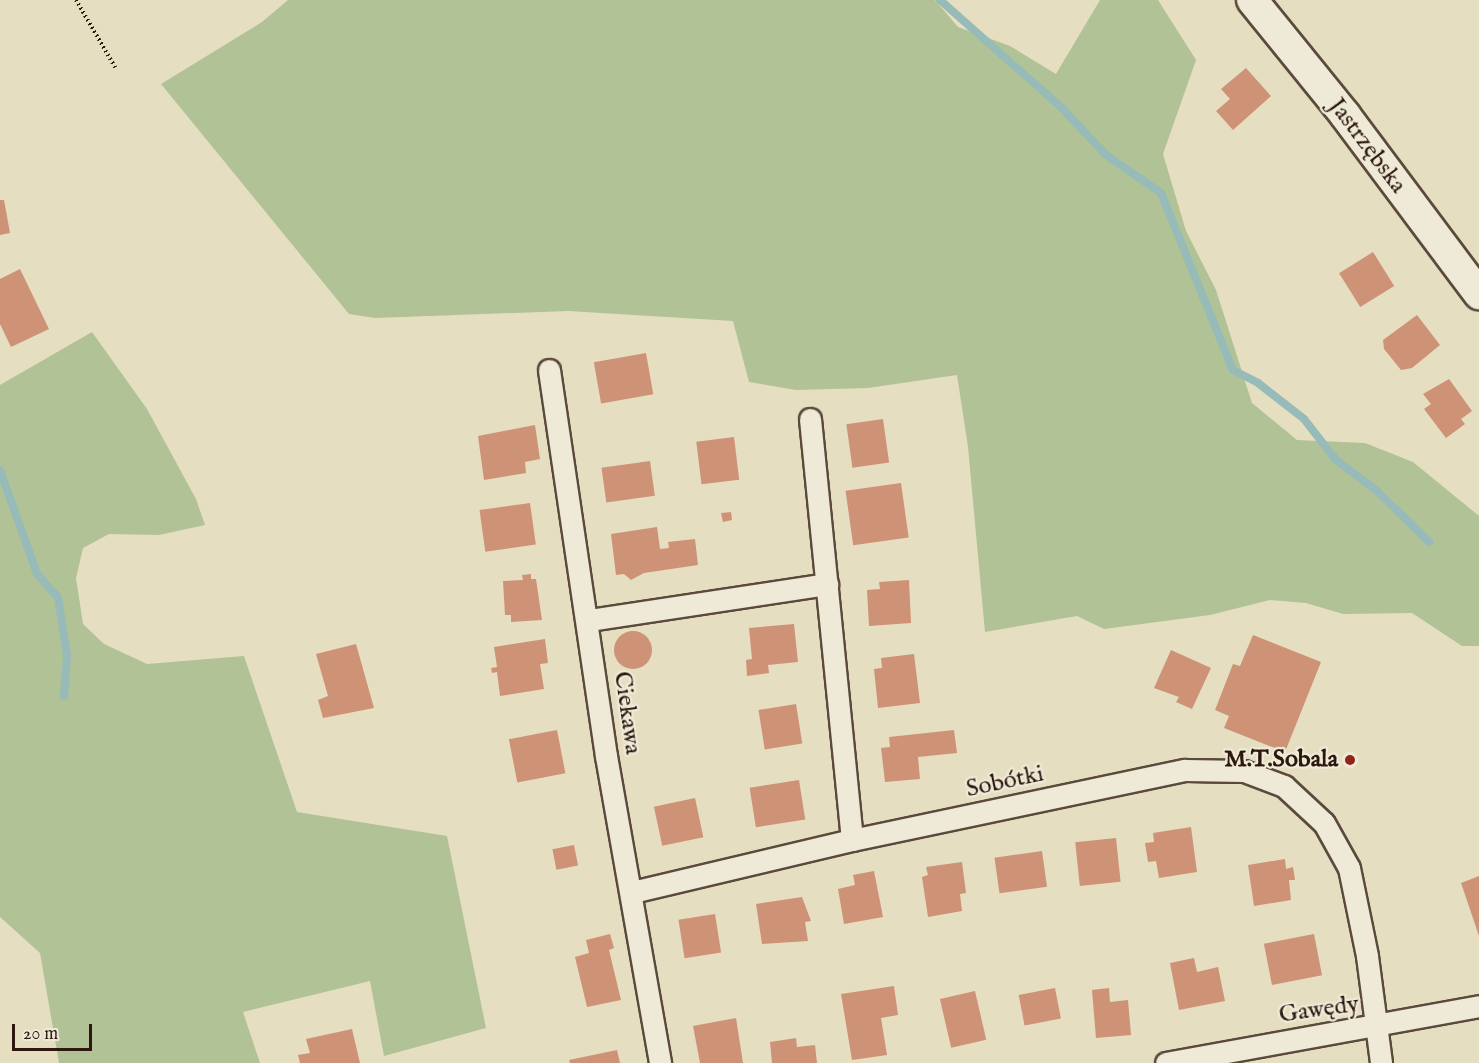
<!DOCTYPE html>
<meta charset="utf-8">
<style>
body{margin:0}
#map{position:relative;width:1479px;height:1063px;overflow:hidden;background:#e6dec1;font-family:"IM FELL English",serif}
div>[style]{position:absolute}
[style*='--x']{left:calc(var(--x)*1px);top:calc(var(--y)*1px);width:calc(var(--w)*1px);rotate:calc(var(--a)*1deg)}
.green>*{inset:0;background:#b1c296}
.stream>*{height:8px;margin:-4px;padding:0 4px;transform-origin:4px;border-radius:4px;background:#97bbb9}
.building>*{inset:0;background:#ce9277;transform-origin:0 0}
.round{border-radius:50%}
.path>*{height:4px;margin-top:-2px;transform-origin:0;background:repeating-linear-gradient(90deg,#2d1810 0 1.5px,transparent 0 4.5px)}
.roads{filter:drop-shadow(2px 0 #5b4a3c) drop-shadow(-2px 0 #5b4a3c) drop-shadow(0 2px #5b4a3c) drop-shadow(0 -2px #5b4a3c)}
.street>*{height:21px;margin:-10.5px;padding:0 10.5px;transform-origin:10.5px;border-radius:10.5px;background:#efead7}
.secondary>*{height:30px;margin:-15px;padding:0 15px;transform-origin:15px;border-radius:15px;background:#efead7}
.dots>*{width:16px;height:16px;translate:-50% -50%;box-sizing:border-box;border:3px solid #efead7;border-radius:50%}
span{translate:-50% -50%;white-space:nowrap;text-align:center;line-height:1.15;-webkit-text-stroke:4.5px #efead7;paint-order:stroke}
.street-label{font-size:24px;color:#2d1810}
.poi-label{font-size:24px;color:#2d1810;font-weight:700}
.right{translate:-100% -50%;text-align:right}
.scale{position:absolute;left:12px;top:1024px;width:80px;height:27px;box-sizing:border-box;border:3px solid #2d1810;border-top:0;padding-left:8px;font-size:18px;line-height:21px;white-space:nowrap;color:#2d1810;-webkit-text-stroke:4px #efead7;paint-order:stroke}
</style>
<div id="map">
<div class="green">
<i style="clip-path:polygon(288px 0,935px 0,958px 27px,1010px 46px,1056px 74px,1100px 0,1158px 0,1196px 60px,1163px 154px,1186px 231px,1216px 290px,1252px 403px,1297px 440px,1365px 443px,1413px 462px,1479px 516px,1479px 646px,1462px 646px,1412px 613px,1343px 614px,1306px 603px,1270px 600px,1210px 615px,1104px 629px,1077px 616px,985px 632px,968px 447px,957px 375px,868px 388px,796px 390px,749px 382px,733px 321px,568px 311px,375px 318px,349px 314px,161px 84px,262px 22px)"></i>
<i style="clip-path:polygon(92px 332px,147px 409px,196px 499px,205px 525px,159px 535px,109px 534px,83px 548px,76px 578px,83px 624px,104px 644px,147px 664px,244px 656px,297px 812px,447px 836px,486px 1028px,384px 1056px,370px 981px,243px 1012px,260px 1063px,59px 1063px,40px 953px,0 917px,0 385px)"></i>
</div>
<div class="stream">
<i style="--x:940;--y:0;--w:162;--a:41.5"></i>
<i style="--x:1061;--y:107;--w:66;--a:46.8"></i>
<i style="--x:1106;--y:155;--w:67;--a:34.6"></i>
<i style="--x:1161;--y:193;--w:191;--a:67.9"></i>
<i style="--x:1233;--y:370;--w:28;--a:27"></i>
<i style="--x:1258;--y:383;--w:58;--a:38"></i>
<i style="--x:1304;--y:419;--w:52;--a:52"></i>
<i style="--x:1336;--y:460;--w:51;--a:37.1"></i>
<i style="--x:1377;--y:491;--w:73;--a:44.4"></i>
<i style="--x:0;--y:470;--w:110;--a:70.4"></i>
<i style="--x:37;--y:574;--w:31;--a:48"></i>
<i style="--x:58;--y:597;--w:59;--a:81.2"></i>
<i style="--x:67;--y:655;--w:41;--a:94.2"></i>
</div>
<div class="building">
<i style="clip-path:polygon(1246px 68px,1271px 96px,1233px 130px,1216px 111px,1230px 99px,1221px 89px)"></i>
<i style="clip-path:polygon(0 200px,4px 200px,10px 233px,0 235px)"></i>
<i style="left:1373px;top:252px;width:40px;height:40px;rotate:58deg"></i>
<i style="clip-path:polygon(20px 269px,49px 329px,11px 347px,0 324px,0 279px)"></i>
<i style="clip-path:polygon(1417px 315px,1440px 345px,1412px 368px,1401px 370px,1384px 349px,1383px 340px)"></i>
<i style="left:646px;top:353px;width:42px;height:53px;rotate:80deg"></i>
<i style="clip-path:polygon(1449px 379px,1472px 411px,1461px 419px,1465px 424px,1446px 438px,1424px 409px,1431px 404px,1423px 394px)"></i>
<i style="left:883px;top:419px;width:44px;height:37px;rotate:82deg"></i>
<i style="clip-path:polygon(535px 425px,540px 459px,525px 462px,526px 473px,484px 480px,478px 436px)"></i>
<i style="left:734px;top:437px;width:43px;height:38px;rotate:83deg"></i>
<i style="left:650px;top:461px;width:35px;height:49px;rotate:82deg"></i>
<i style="left:901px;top:483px;width:55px;height:56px;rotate:82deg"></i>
<i style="left:530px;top:503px;width:42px;height:51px;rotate:82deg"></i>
<i style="clip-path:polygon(731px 512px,732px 520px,723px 522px,721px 513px)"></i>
<i style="clip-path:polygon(657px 527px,660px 549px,669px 548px,668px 542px,695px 539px,698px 565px,644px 573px,631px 580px,624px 574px,616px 575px,611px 534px)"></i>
<i style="clip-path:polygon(531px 574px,531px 579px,536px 579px,542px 620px,511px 622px,511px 615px,505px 615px,503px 581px,523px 580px,522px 575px)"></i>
<i style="clip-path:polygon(909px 580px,911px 623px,869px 626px,867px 590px,880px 589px,879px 582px)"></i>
<i style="clip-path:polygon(794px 624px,798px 662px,768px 665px,769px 673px,747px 676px,746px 660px,752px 659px,749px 628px)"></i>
<i class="round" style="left:614px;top:631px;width:38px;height:38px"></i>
<i style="clip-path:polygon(1253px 635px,1321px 662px,1285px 752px,1224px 728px,1229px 716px,1215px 710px,1233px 664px,1240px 666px)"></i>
<i style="clip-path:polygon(545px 639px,548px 663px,540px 664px,544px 689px,500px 696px,497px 672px,492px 673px,491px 668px,497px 667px,494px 647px)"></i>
<i style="clip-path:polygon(356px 644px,374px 708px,323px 718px,318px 700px,328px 696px,316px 654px)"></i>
<i style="clip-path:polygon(1171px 650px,1211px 668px,1192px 709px,1176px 702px,1179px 697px,1154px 688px)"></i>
<i style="clip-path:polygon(914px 654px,920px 703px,878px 708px,874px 669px,882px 668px,881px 658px)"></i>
<i style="left:796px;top:704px;width:40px;height:38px;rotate:81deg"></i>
<i style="left:557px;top:730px;width:44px;height:49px;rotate:79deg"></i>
<i style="clip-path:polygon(954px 730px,957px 753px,918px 757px,920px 779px,885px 782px,881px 748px,890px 747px,889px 737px)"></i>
<i style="left:799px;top:780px;width:40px;height:50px;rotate:81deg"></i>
<i style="left:695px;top:798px;width:40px;height:42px;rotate:78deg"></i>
<i style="clip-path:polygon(1191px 827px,1197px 872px,1159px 878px,1156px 861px,1148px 862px,1145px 843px,1154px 842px,1153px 833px)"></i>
<i style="left:1116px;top:838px;width:44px;height:41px;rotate:84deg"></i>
<i style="left:574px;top:845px;width:21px;height:22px;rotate:79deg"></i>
<i style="left:1042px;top:851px;width:36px;height:48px;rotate:82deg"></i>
<i style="clip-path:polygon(1285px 859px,1286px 869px,1293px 867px,1295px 880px,1289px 880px,1291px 900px,1254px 906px,1248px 865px)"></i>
<i style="clip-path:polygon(962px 862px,966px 893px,960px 894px,962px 911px,928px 917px,922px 877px,928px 875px,926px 867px)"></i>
<i style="clip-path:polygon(874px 871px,883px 917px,844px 924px,838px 889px,855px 885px,853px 875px)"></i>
<i style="clip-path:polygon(1479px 876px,1479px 936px,1461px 883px)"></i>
<i style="clip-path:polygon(802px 897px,811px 921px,805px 922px,808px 941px,762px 944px,756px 904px)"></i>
<i style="left:715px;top:914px;width:39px;height:37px;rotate:81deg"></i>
<i style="clip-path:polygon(610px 934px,614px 948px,609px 950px,621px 1000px,587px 1007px,575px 957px,589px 953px,586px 940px)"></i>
<i style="left:1314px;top:934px;width:42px;height:51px;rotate:79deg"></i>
<i style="clip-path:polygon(1194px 958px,1197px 972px,1218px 967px,1225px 1001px,1179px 1010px,1170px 963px)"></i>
<i style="clip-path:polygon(894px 986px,898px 1015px,881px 1018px,887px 1055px,852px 1060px,841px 994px)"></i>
<i style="left:1055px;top:988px;width:31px;height:37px;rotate:79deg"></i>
<i style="clip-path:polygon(1109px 988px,1110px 1002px,1128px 1000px,1131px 1035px,1096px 1038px,1092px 990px)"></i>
<i style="left:975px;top:991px;width:50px;height:36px;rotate:77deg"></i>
<i style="clip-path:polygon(736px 1018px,743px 1063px,700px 1063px,693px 1026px)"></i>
<i style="clip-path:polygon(352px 1029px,360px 1063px,300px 1063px,298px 1055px,310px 1053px,306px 1039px)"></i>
<i style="clip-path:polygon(796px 1038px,797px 1047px,815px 1045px,817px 1063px,772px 1063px,770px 1042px)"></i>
<i style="clip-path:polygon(617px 1050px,620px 1063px,570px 1063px,569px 1060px)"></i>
</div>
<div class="path">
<i style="--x:76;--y:0;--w:78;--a:59.8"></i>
</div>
<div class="roads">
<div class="street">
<i style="--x:549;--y:370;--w:390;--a:81.6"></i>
<i style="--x:606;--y:756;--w:312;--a:80"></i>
<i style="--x:810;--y:419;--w:423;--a:84.3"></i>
<i style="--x:852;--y:840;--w:340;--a:-11.9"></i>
<i style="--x:1185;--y:770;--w:59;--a:1"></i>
<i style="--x:1244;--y:771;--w:43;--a:20.6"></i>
<i style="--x:1284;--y:786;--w:54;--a:42.8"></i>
<i style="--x:1324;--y:823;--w:51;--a:60.9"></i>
<i style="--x:1349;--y:868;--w:90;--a:78.4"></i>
<i style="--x:1367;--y:956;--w:108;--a:82.5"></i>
<i style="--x:589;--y:620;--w:241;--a:-8.6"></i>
<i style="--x:632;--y:892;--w:226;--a:-13.3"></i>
<i style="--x:1166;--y:1063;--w:318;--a:-10.3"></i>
</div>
<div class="secondary">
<i style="--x:1252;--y:0;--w:148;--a:51"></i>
<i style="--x:1345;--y:115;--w:224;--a:53.2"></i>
</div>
</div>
<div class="dots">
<i style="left:1350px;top:760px;background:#8f2418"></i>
</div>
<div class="street-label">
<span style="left:1367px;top:146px;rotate:53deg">Jastrzębska</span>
<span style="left:627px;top:713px;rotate:82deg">Ciekawa</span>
<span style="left:1005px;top:782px;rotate:-12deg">Sobótki</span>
<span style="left:1319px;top:1010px;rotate:-8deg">Gawędy</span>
</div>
<div class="poi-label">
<span class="right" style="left:1338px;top:760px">M.T.Sobala</span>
</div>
<div class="scale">20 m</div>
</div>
